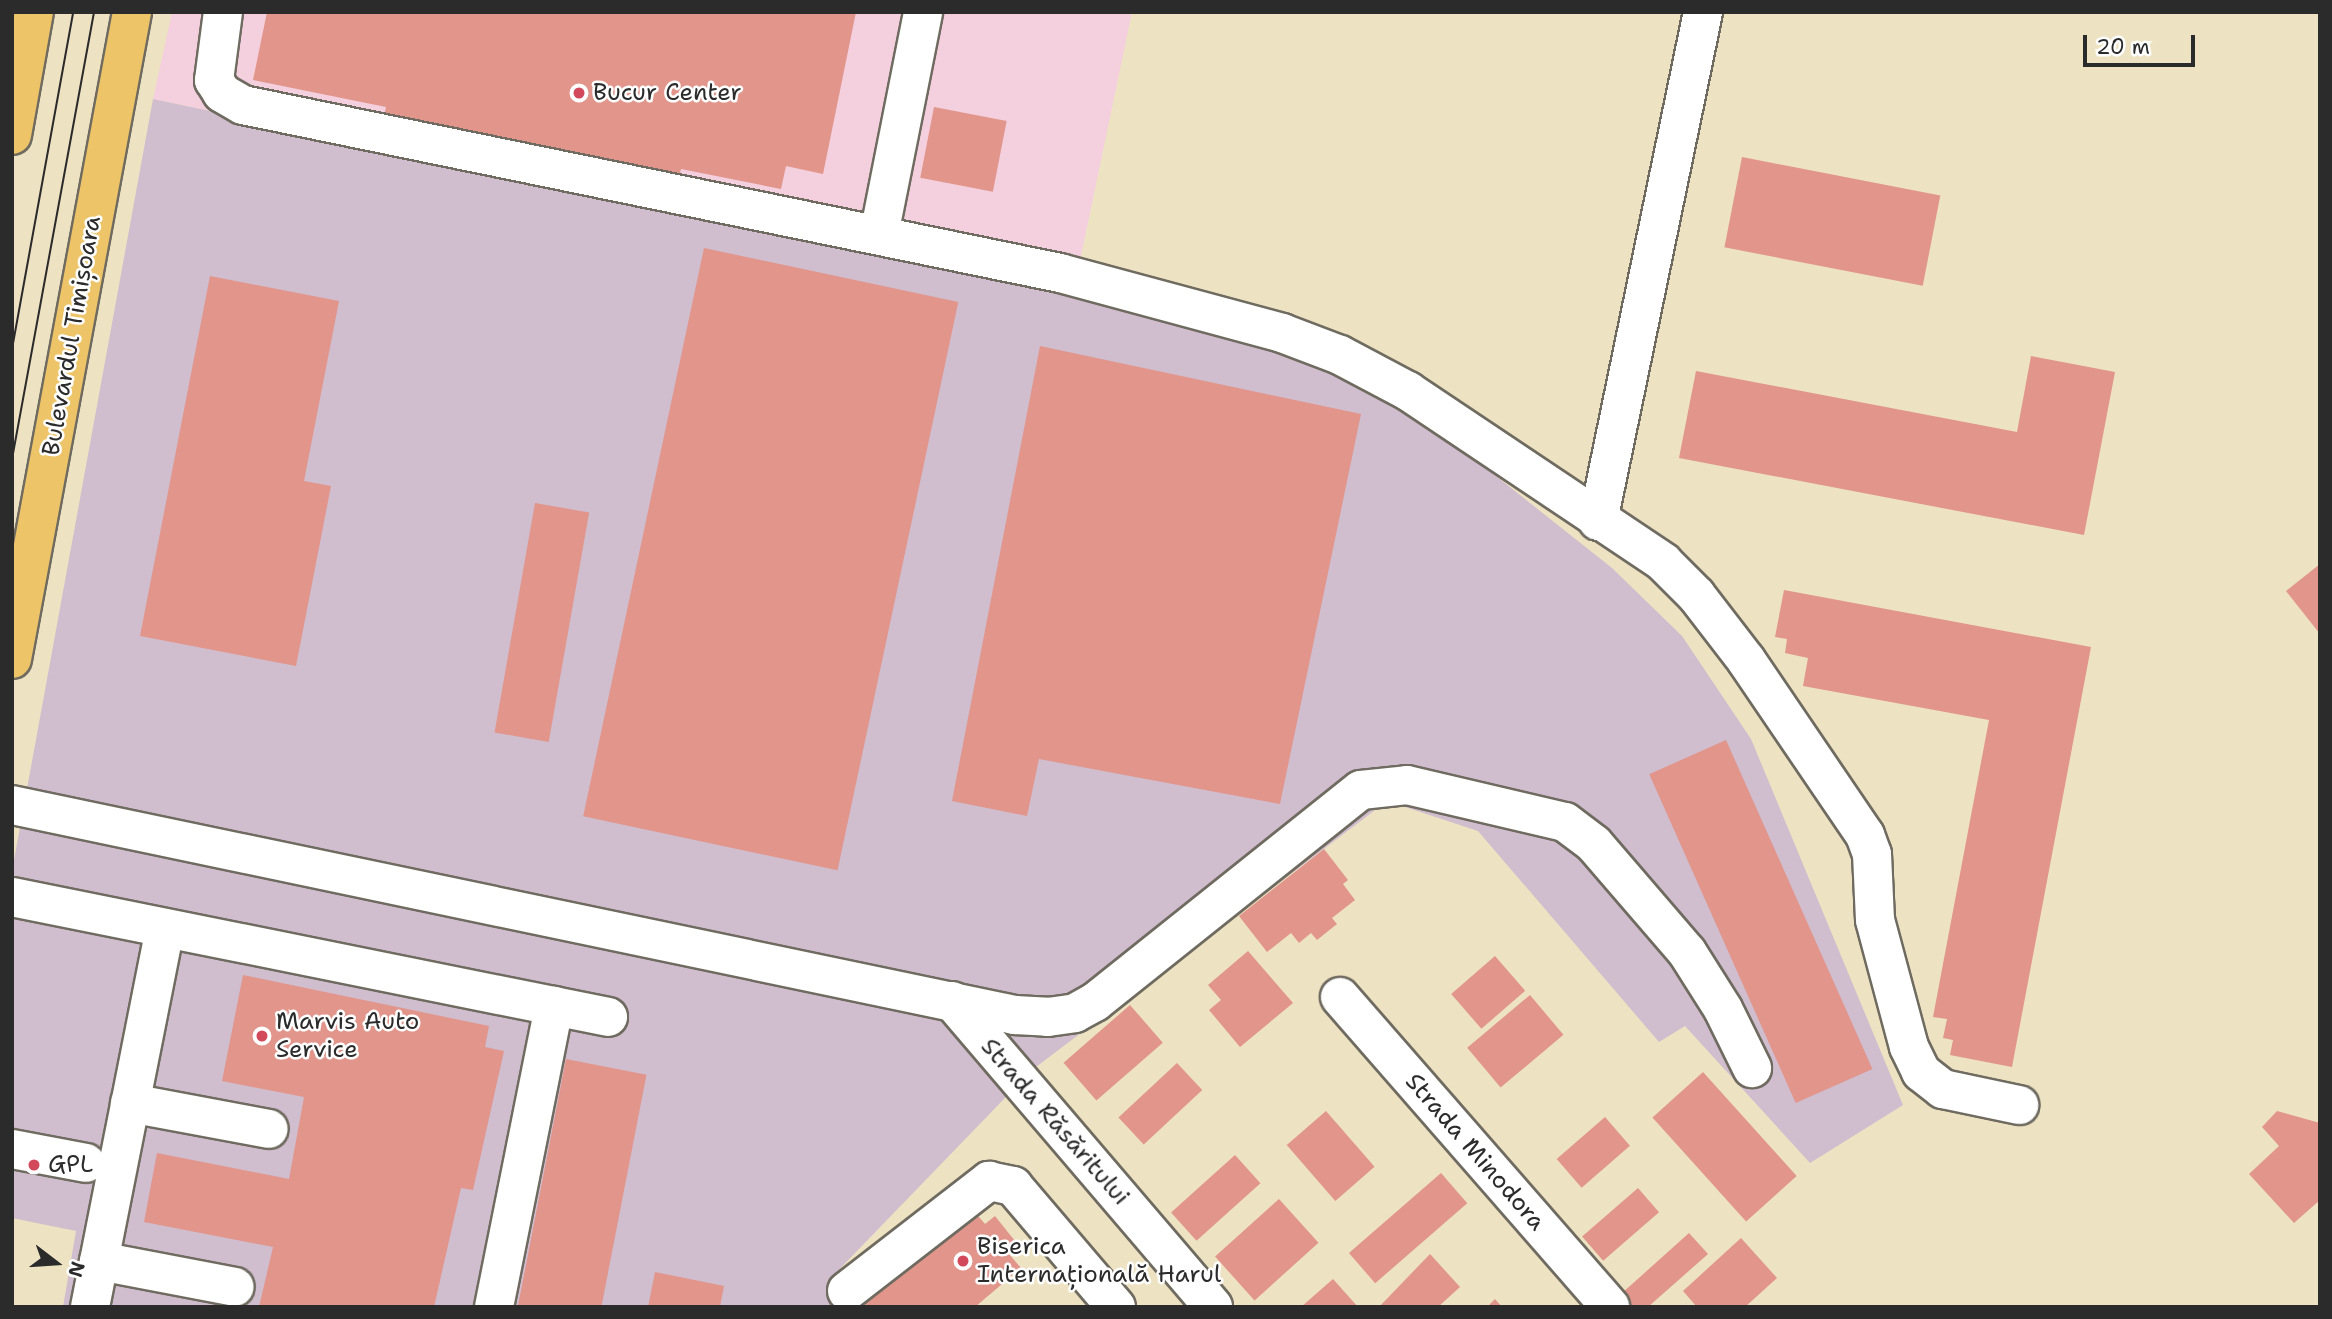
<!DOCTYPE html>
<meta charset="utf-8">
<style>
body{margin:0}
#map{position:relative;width:2332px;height:1319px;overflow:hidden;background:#ede2c2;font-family:"Shantell Sans",sans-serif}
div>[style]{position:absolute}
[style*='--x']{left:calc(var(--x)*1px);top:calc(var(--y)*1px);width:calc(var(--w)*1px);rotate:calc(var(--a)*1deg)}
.built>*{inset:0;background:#f4cfde}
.industrial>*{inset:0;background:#d0bdce}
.building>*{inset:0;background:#e1958b;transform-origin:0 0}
.roads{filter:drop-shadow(2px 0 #6f6b60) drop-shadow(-2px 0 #6f6b60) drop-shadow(0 2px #6f6b60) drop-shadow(0 -2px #6f6b60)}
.minor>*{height:38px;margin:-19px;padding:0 19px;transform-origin:19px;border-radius:19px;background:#fff}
.major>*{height:38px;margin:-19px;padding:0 19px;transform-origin:19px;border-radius:19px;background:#eec469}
.tram>*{height:2px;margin:-1px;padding:0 1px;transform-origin:1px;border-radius:1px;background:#2b2b2b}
.dots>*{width:19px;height:19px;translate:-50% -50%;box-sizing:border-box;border:4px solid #fff;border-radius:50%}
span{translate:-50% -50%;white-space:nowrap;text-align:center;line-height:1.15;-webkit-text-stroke:5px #fff;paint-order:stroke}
.poi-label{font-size:24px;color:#2b2b2b}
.left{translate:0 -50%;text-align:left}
.street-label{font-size:24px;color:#2b2b2b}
.frame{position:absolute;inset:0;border:14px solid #2b2b2b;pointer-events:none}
.north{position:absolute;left:21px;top:1228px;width:70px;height:70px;-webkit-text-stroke:5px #fff;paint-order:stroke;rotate:107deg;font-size:19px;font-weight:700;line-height:28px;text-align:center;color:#2b2b2b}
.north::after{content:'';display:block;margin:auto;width:24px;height:32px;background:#2b2b2b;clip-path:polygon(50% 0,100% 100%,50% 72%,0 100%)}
.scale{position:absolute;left:2083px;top:35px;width:112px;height:32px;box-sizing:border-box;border:4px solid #2b2b2b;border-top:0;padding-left:9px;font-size:21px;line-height:24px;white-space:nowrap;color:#2b2b2b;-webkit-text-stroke:5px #fff;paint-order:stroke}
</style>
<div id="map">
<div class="built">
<i style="clip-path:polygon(172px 12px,1132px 12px,1073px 294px,153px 99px)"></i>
</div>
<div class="industrial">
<i style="clip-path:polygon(153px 99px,1191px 318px,1370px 384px,1458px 446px,1612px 568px,1682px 636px,1751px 739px,1903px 1105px,1810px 1163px,1685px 1026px,1659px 1042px,1478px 831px,1387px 801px,1032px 1070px,827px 1282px,846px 1307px,63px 1307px,76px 1231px,12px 1218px,12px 871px)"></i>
</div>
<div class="building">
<i style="clip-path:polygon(267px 12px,856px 12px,823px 174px,786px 166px,781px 189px,681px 169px,677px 186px,382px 126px,386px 107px,253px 80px)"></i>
<i style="left:934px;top:107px;width:74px;height:72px;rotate:11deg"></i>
<i style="left:1742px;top:157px;width:202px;height:92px;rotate:11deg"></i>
<i style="left:704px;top:248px;width:260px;height:581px;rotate:12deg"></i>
<i style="clip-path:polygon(210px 276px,339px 301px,304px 481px,331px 486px,296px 666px,140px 636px)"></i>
<i style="clip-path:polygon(1040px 346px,1361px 414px,1280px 804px,1039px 759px,1027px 816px,952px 801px)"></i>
<i style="clip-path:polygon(2031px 356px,2115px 372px,2084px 535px,1679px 458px,1696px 371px,2017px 432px)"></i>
<i style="left:535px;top:503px;width:55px;height:233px;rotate:10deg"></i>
<i style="clip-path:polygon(2320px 564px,2320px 634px,2286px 591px)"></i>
<i style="clip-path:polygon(1784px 590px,2091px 647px,2012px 1067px,1950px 1055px,1953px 1040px,1943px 1038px,1947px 1019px,1933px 1017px,1989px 720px,1803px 686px,1808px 658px,1785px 653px,1787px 639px,1775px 637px)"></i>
<i style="left:1726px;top:740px;width:360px;height:84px;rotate:66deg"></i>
<i style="clip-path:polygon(1324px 849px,1348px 880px,1343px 884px,1355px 900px,1332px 918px,1337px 924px,1317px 940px,1311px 933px,1299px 943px,1291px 933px,1267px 952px,1239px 916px)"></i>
<i style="clip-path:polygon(1248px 951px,1293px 1003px,1240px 1047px,1209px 1010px,1221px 1000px,1208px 985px)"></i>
<i style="left:1495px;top:956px;width:46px;height:58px;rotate:49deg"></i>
<i style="clip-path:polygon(243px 975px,489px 1026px,485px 1047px,504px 1051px,473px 1190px,461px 1188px,434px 1307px,259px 1307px,273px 1247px,144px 1222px,157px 1153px,289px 1179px,304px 1097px,222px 1081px)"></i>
<i style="left:1530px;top:995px;width:52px;height:82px;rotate:50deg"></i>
<i style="left:1130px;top:1005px;width:50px;height:88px;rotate:49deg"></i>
<i style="left:566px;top:1059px;width:82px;height:253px;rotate:11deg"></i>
<i style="left:1177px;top:1063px;width:37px;height:80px;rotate:47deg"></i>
<i style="left:1703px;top:1072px;width:140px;height:68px;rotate:48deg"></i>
<i style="left:1326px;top:1111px;width:74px;height:52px;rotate:49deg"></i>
<i style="clip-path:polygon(2277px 1111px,2320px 1123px,2320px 1200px,2294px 1223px,2249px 1174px,2279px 1146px,2262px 1127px)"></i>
<i style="left:1605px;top:1117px;width:38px;height:64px;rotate:49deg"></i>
<i style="left:1235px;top:1155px;width:38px;height:86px;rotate:48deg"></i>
<i style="left:1441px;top:1173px;width:40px;height:122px;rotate:49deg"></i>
<i style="left:1638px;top:1188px;width:32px;height:74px;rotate:49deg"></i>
<i style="left:1279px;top:1199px;width:59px;height:86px;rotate:48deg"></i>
<i style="clip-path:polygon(973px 1210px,985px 1224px,995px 1216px,1019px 1246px,1009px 1254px,1021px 1268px,975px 1307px,867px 1307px,863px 1301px)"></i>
<i style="clip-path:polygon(1689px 1233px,1708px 1254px,1648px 1307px,1615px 1307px,1611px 1303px)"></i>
<i style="clip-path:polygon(1741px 1238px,1777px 1278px,1745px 1307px,1697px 1307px,1683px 1291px)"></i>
<i style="clip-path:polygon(1430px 1254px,1460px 1287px,1438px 1307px,1379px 1307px)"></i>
<i style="clip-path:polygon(655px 1272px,724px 1286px,720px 1307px,648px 1307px)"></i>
<i style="clip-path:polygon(1333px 1279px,1358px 1307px,1301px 1307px)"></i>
<i style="clip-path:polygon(1495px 1299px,1502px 1307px,1487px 1307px)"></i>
</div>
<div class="roads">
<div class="minor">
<i style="--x:223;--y:12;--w:69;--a:97.5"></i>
<i style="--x:214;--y:80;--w:15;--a:58"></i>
<i style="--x:222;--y:93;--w:24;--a:30"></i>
<i style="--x:243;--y:105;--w:834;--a:11.62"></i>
<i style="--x:1060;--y:273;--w:230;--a:15.1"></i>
<i style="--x:1282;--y:333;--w:62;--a:20.8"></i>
<i style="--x:1340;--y:355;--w:77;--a:27.9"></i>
<i style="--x:1408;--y:391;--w:307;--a:33.8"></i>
<i style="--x:1663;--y:562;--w:47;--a:45"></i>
<i style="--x:1696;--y:595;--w:82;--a:52.4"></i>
<i style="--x:1746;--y:660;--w:212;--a:55.8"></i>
<i style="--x:1865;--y:835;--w:20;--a:70"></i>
<i style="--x:1872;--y:854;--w:66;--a:87.4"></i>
<i style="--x:1875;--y:920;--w:131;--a:75"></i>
<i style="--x:1909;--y:1047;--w:28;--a:64"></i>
<i style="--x:1921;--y:1072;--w:28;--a:38"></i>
<i style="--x:1943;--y:1089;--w:78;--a:11.9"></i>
<i style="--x:879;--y:235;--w:227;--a:-78.8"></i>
<i style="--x:1598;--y:521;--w:520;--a:-78.34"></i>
<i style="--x:12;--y:805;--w:1025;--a:11.83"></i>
<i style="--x:1015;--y:1015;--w:33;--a:3"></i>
<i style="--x:1048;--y:1017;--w:27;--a:-8"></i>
<i style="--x:1075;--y:1013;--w:23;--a:-29"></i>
<i style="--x:1095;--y:1002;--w:340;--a:-38.6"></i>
<i style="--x:1361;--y:790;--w:46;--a:-6.2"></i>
<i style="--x:1407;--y:785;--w:162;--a:13.2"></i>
<i style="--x:1565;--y:822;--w:36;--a:37"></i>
<i style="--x:1594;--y:844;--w:143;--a:49.3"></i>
<i style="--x:1687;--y:952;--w:67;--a:57.7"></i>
<i style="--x:1723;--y:1009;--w:66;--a:63.8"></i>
<i style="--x:12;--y:897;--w:608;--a:11.38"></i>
<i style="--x:1340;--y:997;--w:411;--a:48.9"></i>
<i style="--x:952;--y:1001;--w:402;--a:49.5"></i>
<i style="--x:130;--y:1103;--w:141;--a:10.6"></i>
<i style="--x:12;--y:1149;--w:75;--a:10.7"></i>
<i style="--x:99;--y:1261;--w:138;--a:10.8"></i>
<i style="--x:847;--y:1291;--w:180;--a:-37.8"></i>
<i style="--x:989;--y:1181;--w:25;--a:12"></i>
<i style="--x:1013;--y:1186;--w:159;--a:49.6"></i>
<i style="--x:90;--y:1307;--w:386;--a:-78.8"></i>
<i style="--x:494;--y:1307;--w:307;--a:-78.7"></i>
</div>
<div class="major">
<i style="--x:12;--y:135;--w:125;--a:-79.9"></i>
<i style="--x:12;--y:659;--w:658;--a:-79.49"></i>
</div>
</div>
<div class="tram">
<i style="--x:12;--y:349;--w:342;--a:-79.7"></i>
<i style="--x:12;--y:459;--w:454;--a:-79.6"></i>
</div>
<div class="dots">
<i style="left:579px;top:93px;background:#d1495b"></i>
<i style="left:262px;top:1036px;background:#d1495b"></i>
<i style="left:34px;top:1165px;background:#d1495b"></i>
<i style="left:963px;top:1261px;background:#d1495b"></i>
</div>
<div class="poi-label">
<span class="left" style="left:593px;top:93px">Bucur Center</span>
<span class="left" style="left:276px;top:1036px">Marvis Auto<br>Service</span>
<span class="left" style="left:48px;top:1165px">GPL</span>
<span class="left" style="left:977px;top:1261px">Biserica<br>Internațională Harul</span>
</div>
<div class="street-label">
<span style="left:72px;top:336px;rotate:-80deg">Bulevardul Timișoara</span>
<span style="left:1055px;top:1122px;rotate:49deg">Strada Răsăritului</span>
<span style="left:1475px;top:1152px;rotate:49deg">Strada Minodora</span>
</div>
<div class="frame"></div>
<div class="north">N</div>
<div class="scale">20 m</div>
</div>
